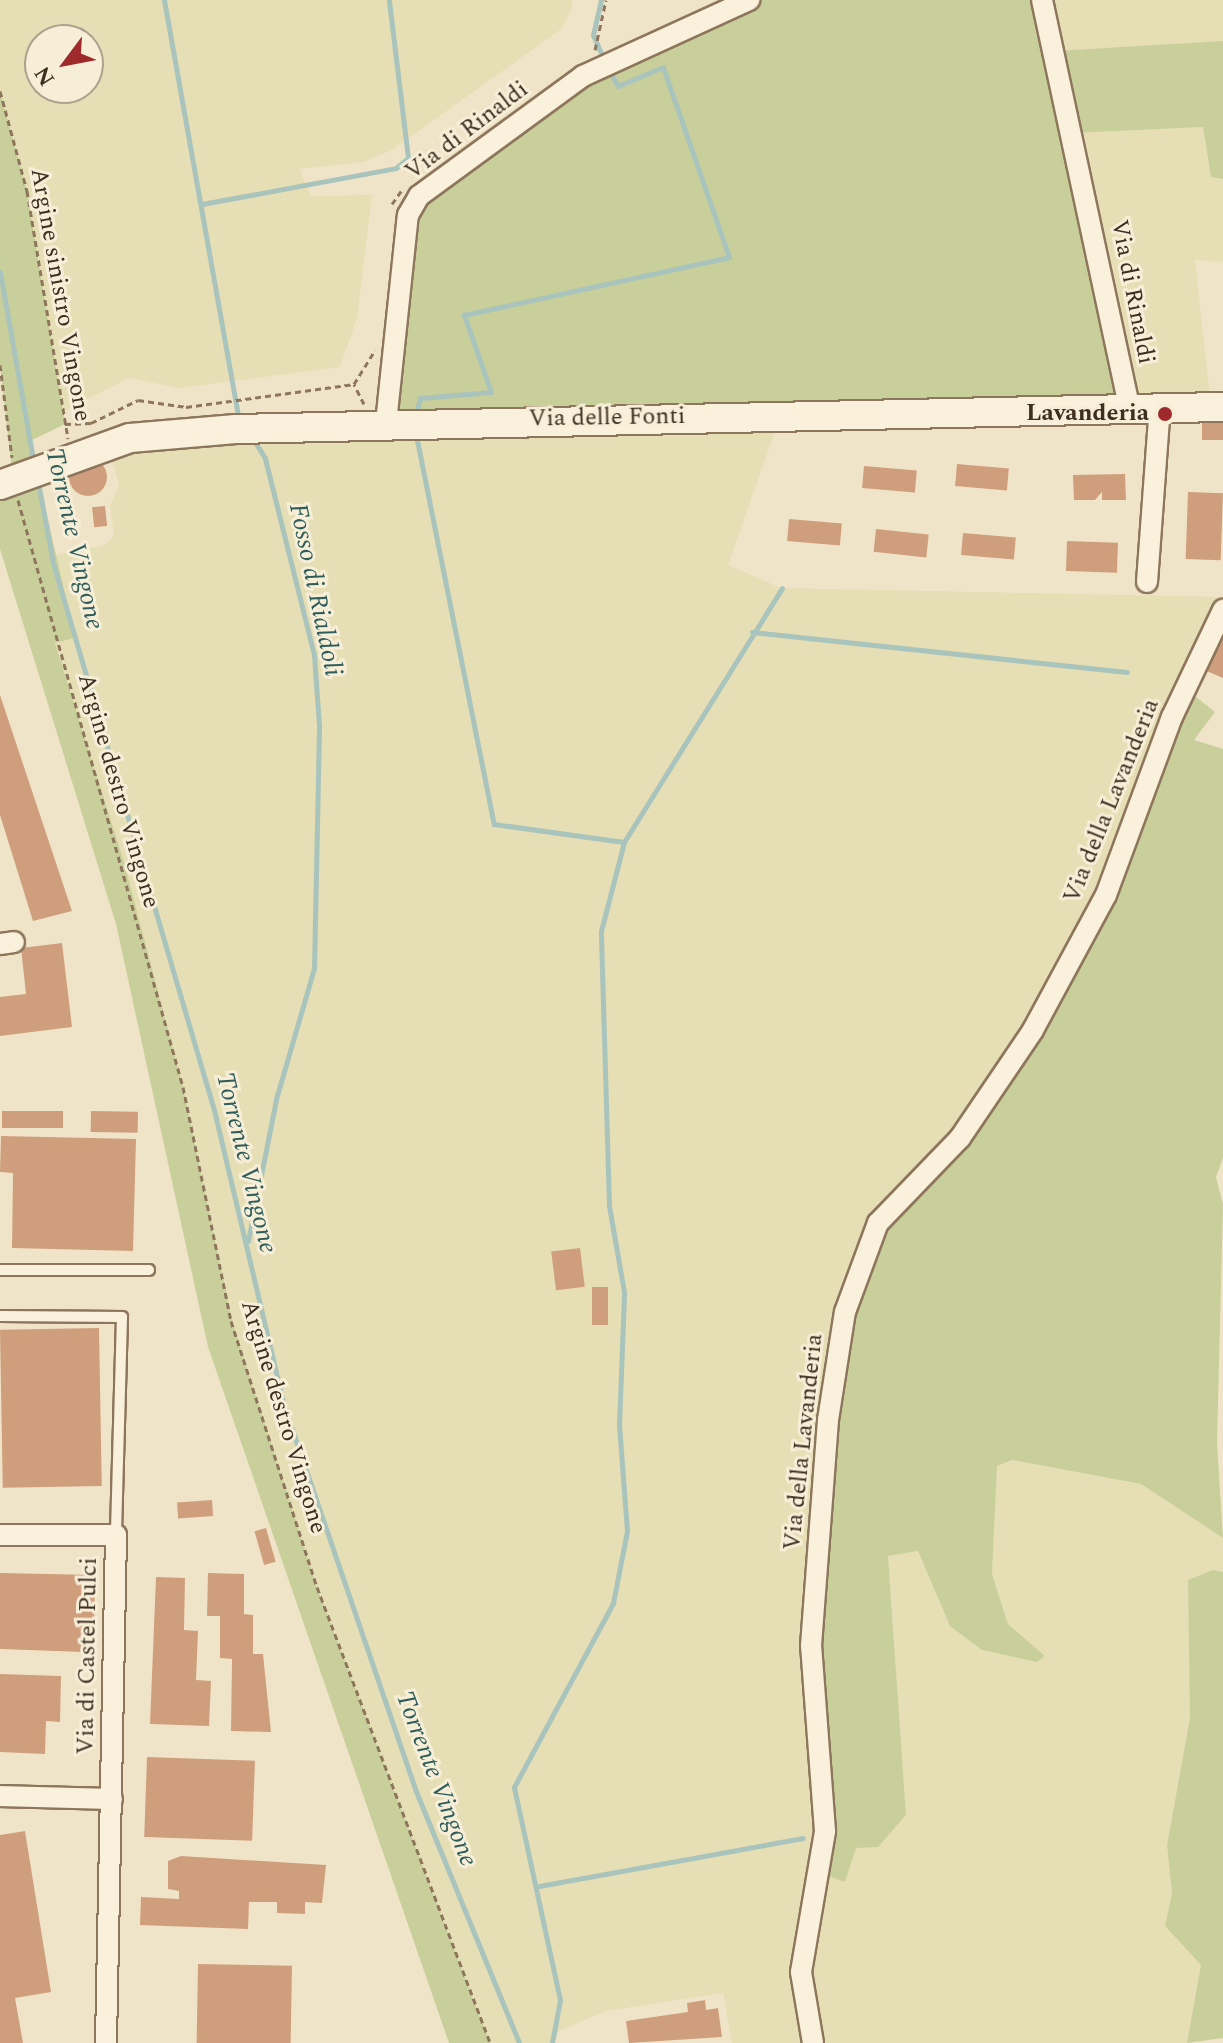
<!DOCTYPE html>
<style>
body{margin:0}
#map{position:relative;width:1223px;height:2043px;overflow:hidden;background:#f0e4c8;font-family:Spectral,serif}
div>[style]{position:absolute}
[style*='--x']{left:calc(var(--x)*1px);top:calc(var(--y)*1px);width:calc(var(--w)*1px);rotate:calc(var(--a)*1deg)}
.farmland>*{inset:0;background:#e6deb5}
.green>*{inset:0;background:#c9cf9b}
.stream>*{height:5px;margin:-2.5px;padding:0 2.5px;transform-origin:2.5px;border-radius:2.5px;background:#a9c4bc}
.building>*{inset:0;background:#cf9f7d;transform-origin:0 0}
.round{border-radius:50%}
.path>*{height:3px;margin-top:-1.5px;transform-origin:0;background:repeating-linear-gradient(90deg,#8d765c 0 6px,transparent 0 10px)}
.roads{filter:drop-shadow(2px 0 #8d765c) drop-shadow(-2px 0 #8d765c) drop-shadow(0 2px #8d765c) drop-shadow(0 -2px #8d765c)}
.lane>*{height:10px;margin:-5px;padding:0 5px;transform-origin:5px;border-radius:5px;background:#faf1dc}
.street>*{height:20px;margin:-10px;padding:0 10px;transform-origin:10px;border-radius:10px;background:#faf1dc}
.secondary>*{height:28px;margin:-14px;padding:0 14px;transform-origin:14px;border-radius:14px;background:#faf1dc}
.dots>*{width:22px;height:22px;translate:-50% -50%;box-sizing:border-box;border:4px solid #f7eed8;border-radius:50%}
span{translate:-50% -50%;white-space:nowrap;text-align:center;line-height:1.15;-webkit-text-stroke:6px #f7eed8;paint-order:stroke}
.street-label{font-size:24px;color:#3d2e20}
.poi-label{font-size:24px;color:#3d2e20;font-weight:700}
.right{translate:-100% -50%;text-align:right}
.water-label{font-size:26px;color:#2f5d5a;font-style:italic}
.north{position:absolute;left:24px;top:24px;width:80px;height:80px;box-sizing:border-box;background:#f7eed8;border:2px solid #ada18e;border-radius:50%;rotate:238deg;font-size:22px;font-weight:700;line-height:32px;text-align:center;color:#3d2e20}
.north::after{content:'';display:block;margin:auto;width:28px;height:36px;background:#9e2a2b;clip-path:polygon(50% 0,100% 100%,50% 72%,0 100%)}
</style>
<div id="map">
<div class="farmland">
<i style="clip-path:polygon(evenodd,0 0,572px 0,572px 9px,560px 30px,392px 150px,364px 162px,299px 169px,311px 196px,372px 195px,357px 318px,340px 367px,179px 388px,129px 378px,62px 412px,27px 191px,0 91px,0 0,40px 40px,88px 40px,88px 88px,40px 88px,40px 40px)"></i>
<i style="clip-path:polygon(1042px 0,1223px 0,1223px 41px,1054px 51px)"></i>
<i style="clip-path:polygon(1203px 127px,1211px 177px,1223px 179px,1223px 262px,1195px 260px,1211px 407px,1129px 407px,1073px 133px)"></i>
<i style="clip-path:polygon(781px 414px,728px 565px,781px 588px,1223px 597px,1106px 895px,960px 1138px,878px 1223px,856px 1847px,906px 1815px,888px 1556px,918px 1551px,950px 1626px,1037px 1662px,1045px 1656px,1008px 1624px,992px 1574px,997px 1466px,1011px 1460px,1141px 1484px,1223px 1538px,1223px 1572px,1213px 1570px,1190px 1621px,1190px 1718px,1167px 1845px,1172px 1893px,1165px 1926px,1201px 1965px,1187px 2043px,732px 2043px,723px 1993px,606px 2011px,559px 2031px,552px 2043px,490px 2043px,317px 1587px,231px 1321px,183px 1087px,124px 862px,55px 643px,75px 638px,51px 556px,105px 545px,114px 536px,110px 506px,119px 485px,108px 446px)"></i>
</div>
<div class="green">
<i style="clip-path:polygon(749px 0,1042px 0,1054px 51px,1223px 41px,1223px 179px,1211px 177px,1203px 127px,1073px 133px,1129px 407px,386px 423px,408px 215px,583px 76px)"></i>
<i style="clip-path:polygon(0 91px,27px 191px,65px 424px,30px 441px,75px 638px,55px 643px,124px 862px,183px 1087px,232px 1321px,317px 1587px,490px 2043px,449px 2043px,208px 1347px,116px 924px,0 549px,0 485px,13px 479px,0 365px)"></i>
<i style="clip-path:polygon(1186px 689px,1215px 712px,1194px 740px,1223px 749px,1223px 1158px,1216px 1177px,1223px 1204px,1217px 1442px,1223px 1538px,1141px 1484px,1012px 1460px,997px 1466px,992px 1574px,1008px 1624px,1045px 1656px,1037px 1662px,982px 1650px,950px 1626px,918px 1551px,888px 1556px,906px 1815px,878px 1847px,856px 1848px,845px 1882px,820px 1873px,811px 1646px,845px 1312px,878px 1223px,960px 1138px,1106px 895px)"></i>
<i style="clip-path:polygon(1213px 1570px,1223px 1572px,1223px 2038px,1187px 2043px,1201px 1965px,1165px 1926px,1172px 1893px,1167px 1845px,1190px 1718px,1188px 1580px)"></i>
</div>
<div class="stream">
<i style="--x:164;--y:0;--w:427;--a:79.9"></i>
<i style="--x:601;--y:0;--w:36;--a:103"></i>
<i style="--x:593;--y:35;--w:27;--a:66"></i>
<i style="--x:202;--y:204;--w:197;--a:-10.5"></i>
<i style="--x:396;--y:168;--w:16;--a:-40"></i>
<i style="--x:408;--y:158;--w:159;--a:-96.9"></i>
<i style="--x:0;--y:272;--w:195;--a:80"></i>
<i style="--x:415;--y:417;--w:20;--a:-75"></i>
<i style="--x:420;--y:398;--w:71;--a:-4.8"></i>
<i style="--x:491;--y:392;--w:82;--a:-109.3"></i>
<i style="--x:464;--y:315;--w:271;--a:-12.3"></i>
<i style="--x:729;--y:257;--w:201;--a:-109.2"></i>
<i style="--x:663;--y:67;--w:49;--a:157.1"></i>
<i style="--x:618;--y:86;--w:20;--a:-120"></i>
<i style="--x:416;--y:435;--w:397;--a:78.7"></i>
<i style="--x:494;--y:824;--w:131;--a:7.9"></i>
<i style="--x:38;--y:482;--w:82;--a:79.5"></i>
<i style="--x:53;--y:563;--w:570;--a:73.6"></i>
<i style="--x:214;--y:1110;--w:301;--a:76.7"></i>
<i style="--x:283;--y:1403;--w:408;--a:71.1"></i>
<i style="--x:415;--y:1789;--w:274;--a:67.7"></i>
<i style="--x:752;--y:632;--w:377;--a:6.1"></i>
<i style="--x:248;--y:1241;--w:145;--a:-78.8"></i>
<i style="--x:276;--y:1099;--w:136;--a:-73.8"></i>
<i style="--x:314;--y:968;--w:243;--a:-88.8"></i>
<i style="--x:319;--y:725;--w:70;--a:-94.1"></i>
<i style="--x:314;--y:655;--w:203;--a:-104"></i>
<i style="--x:265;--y:458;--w:25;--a:-122"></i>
<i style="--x:539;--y:1886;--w:268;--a:-10.3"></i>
<i style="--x:552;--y:2043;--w:44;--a:-79.5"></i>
<i style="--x:560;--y:2000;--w:218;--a:-102.2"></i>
<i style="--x:514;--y:1787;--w:209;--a:-61.7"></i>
<i style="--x:613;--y:1603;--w:73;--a:-79"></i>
<i style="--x:627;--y:1531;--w:106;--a:-94.3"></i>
<i style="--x:619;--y:1425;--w:133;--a:-87.8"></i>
<i style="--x:624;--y:1292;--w:87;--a:-99.9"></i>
<i style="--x:609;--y:1206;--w:275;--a:-91.7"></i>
<i style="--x:601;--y:931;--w:92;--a:-75.5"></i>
<i style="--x:624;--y:842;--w:299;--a:-58.1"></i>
</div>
<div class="building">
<i style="left:1202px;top:412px;width:21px;height:28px"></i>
<i class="round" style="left:69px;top:458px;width:38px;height:38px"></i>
<i style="left:957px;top:464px;width:52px;height:22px;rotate:5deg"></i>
<i style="left:864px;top:466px;width:53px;height:22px;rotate:5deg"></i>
<i style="clip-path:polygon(1125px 474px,1126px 500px,1102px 500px,1102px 492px,1095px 500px,1074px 500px,1073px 475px)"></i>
<i style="left:1188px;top:492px;width:35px;height:67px;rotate:2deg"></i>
<i style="left:105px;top:506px;width:20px;height:13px;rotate:84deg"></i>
<i style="left:789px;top:519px;width:53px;height:22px;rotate:5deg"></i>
<i style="left:876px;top:529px;width:53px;height:23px;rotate:6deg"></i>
<i style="left:963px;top:533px;width:53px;height:22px;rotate:5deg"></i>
<i style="left:1067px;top:541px;width:51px;height:30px;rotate:2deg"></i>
<i style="clip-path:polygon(1223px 630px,1223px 678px,1202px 669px)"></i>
<i style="clip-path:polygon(0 695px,72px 911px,33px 921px,0 815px)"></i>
<i style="clip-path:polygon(62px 943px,72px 1027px,0 1036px,0 997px,26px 994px,21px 948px)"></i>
<i style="left:63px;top:1111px;width:17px;height:61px;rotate:90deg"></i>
<i style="left:91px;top:1111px;width:47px;height:21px;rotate:1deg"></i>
<i style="clip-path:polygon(1px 1136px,136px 1139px,133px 1251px,12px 1248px,13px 1173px,0 1172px)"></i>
<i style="left:580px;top:1248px;width:39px;height:29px;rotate:83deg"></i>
<i style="left:592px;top:1287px;width:16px;height:38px"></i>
<i style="left:99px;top:1328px;width:158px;height:99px;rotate:89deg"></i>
<i style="left:212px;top:1500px;width:16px;height:35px;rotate:86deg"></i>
<i style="left:266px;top:1528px;width:35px;height:12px;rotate:74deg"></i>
<i style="clip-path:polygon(0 1573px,95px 1575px,94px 1640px,85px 1640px,84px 1652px,0 1649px)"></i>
<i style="clip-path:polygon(208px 1573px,244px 1574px,244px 1614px,253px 1615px,253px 1654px,263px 1654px,271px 1732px,231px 1731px,232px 1659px,220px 1658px,220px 1616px,207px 1616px)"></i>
<i style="clip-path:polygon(156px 1577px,185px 1578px,184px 1630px,198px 1631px,196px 1680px,211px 1681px,209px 1726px,150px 1724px)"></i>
<i style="clip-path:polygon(0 1674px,61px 1676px,60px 1722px,46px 1721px,45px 1754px,0 1752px)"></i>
<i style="left:147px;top:1757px;width:108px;height:80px;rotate:2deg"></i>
<i style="clip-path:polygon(25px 1831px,51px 1992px,15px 1998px,23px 2043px,0 2043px,0 1835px)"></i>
<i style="clip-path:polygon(181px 1856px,326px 1865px,322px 1903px,305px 1902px,305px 1914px,277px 1913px,277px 1902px,249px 1902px,248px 1929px,140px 1925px,141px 1897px,179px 1899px,179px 1891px,168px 1889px,168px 1861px)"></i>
<i style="left:198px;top:1964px;width:94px;height:79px;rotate:1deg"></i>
<i style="clip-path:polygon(705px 2000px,706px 2010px,718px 2008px,722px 2037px,629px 2043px,626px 2021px,688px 2012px,687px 2003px)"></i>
</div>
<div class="path">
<i style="--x:595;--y:50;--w:51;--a:-77.6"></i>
<i style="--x:0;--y:91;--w:104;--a:74.9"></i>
<i style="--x:27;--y:191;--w:251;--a:80.6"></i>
<i style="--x:392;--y:204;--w:16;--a:-55"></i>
<i style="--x:0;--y:365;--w:93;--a:82.6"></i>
<i style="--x:364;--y:404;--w:22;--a:-117"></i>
<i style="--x:354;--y:384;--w:40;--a:-58"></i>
<i style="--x:65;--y:424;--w:26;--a:-2"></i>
<i style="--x:91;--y:423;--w:52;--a:-26.1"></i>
<i style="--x:138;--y:400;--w:49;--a:8.3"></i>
<i style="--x:186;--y:407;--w:170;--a:-7.8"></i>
<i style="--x:18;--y:500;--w:610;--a:74.3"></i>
<i style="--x:183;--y:1087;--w:239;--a:78.4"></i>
<i style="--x:231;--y:1321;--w:280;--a:72.1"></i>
<i style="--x:317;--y:1587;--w:488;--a:69.2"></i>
</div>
<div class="roads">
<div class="lane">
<i style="--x:0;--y:1270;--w:149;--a:0"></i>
<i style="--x:0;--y:1316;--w:122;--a:0.5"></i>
<i style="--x:122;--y:1317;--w:218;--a:91.6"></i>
</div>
<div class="street">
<i style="--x:1042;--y:0;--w:416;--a:77.9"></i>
<i style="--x:386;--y:423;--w:209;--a:-84"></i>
<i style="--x:408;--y:215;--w:22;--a:-60"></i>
<i style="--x:419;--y:196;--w:203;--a:-36.2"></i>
<i style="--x:583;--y:76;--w:183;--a:-24.6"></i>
<i style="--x:1147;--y:582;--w:175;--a:-85.8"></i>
<i style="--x:0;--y:944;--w:14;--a:-8"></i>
<i style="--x:0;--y:1535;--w:116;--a:0"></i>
<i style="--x:116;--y:1535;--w:508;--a:91.13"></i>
<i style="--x:0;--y:1796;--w:112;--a:1.5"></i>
<i style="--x:813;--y:2043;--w:72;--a:-99.6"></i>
<i style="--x:801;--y:1972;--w:143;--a:-80.3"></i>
<i style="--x:825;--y:1831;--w:186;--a:-94.3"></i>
<i style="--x:811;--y:1646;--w:227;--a:-85.7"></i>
<i style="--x:828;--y:1420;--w:109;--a:-81.1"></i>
<i style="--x:845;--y:1312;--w:95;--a:-69.7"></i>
<i style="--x:878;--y:1223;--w:118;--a:-46"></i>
<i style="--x:960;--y:1138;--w:130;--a:-55.9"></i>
<i style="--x:1033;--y:1030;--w:153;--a:-61.6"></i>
<i style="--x:1106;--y:895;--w:190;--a:-69.7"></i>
<i style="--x:1172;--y:717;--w:119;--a:-64.5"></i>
</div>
<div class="secondary">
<i style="--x:0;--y:485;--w:138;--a:-19.9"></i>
<i style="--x:130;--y:438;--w:106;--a:-4.9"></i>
<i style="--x:236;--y:429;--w:987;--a:-1.28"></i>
</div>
</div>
<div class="dots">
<i style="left:1165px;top:414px;background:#9e2a2b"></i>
</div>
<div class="street-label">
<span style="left:467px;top:131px;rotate:-37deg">Via di Rinaldi</span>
<span style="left:1132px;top:292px;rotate:79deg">Via di Rinaldi</span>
<span style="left:60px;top:295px;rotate:80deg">Argine sinistro Vingone</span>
<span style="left:607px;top:418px;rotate:-1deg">Via delle Fonti</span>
<span style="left:118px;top:791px;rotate:74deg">Argine destro Vingone</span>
<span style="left:1112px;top:801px;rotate:-68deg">Via della Lavanderia</span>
<span style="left:283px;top:1417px;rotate:73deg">Argine destro Vingone</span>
<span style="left:804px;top:1442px;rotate:-84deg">Via della Lavanderia</span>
<span style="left:88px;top:1656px;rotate:-89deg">Via di Castel Pulci</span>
</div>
<div class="poi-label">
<span class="right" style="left:1149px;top:414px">Lavanderia</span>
</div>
<div class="water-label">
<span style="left:74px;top:539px;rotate:77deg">Torrente Vingone</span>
<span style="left:315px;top:590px;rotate:78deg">Fosso di Rialdoli</span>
<span style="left:246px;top:1163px;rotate:76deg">Torrente Vingone</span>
<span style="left:436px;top:1779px;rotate:69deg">Torrente Vingone</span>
</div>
<div class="north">N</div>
</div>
